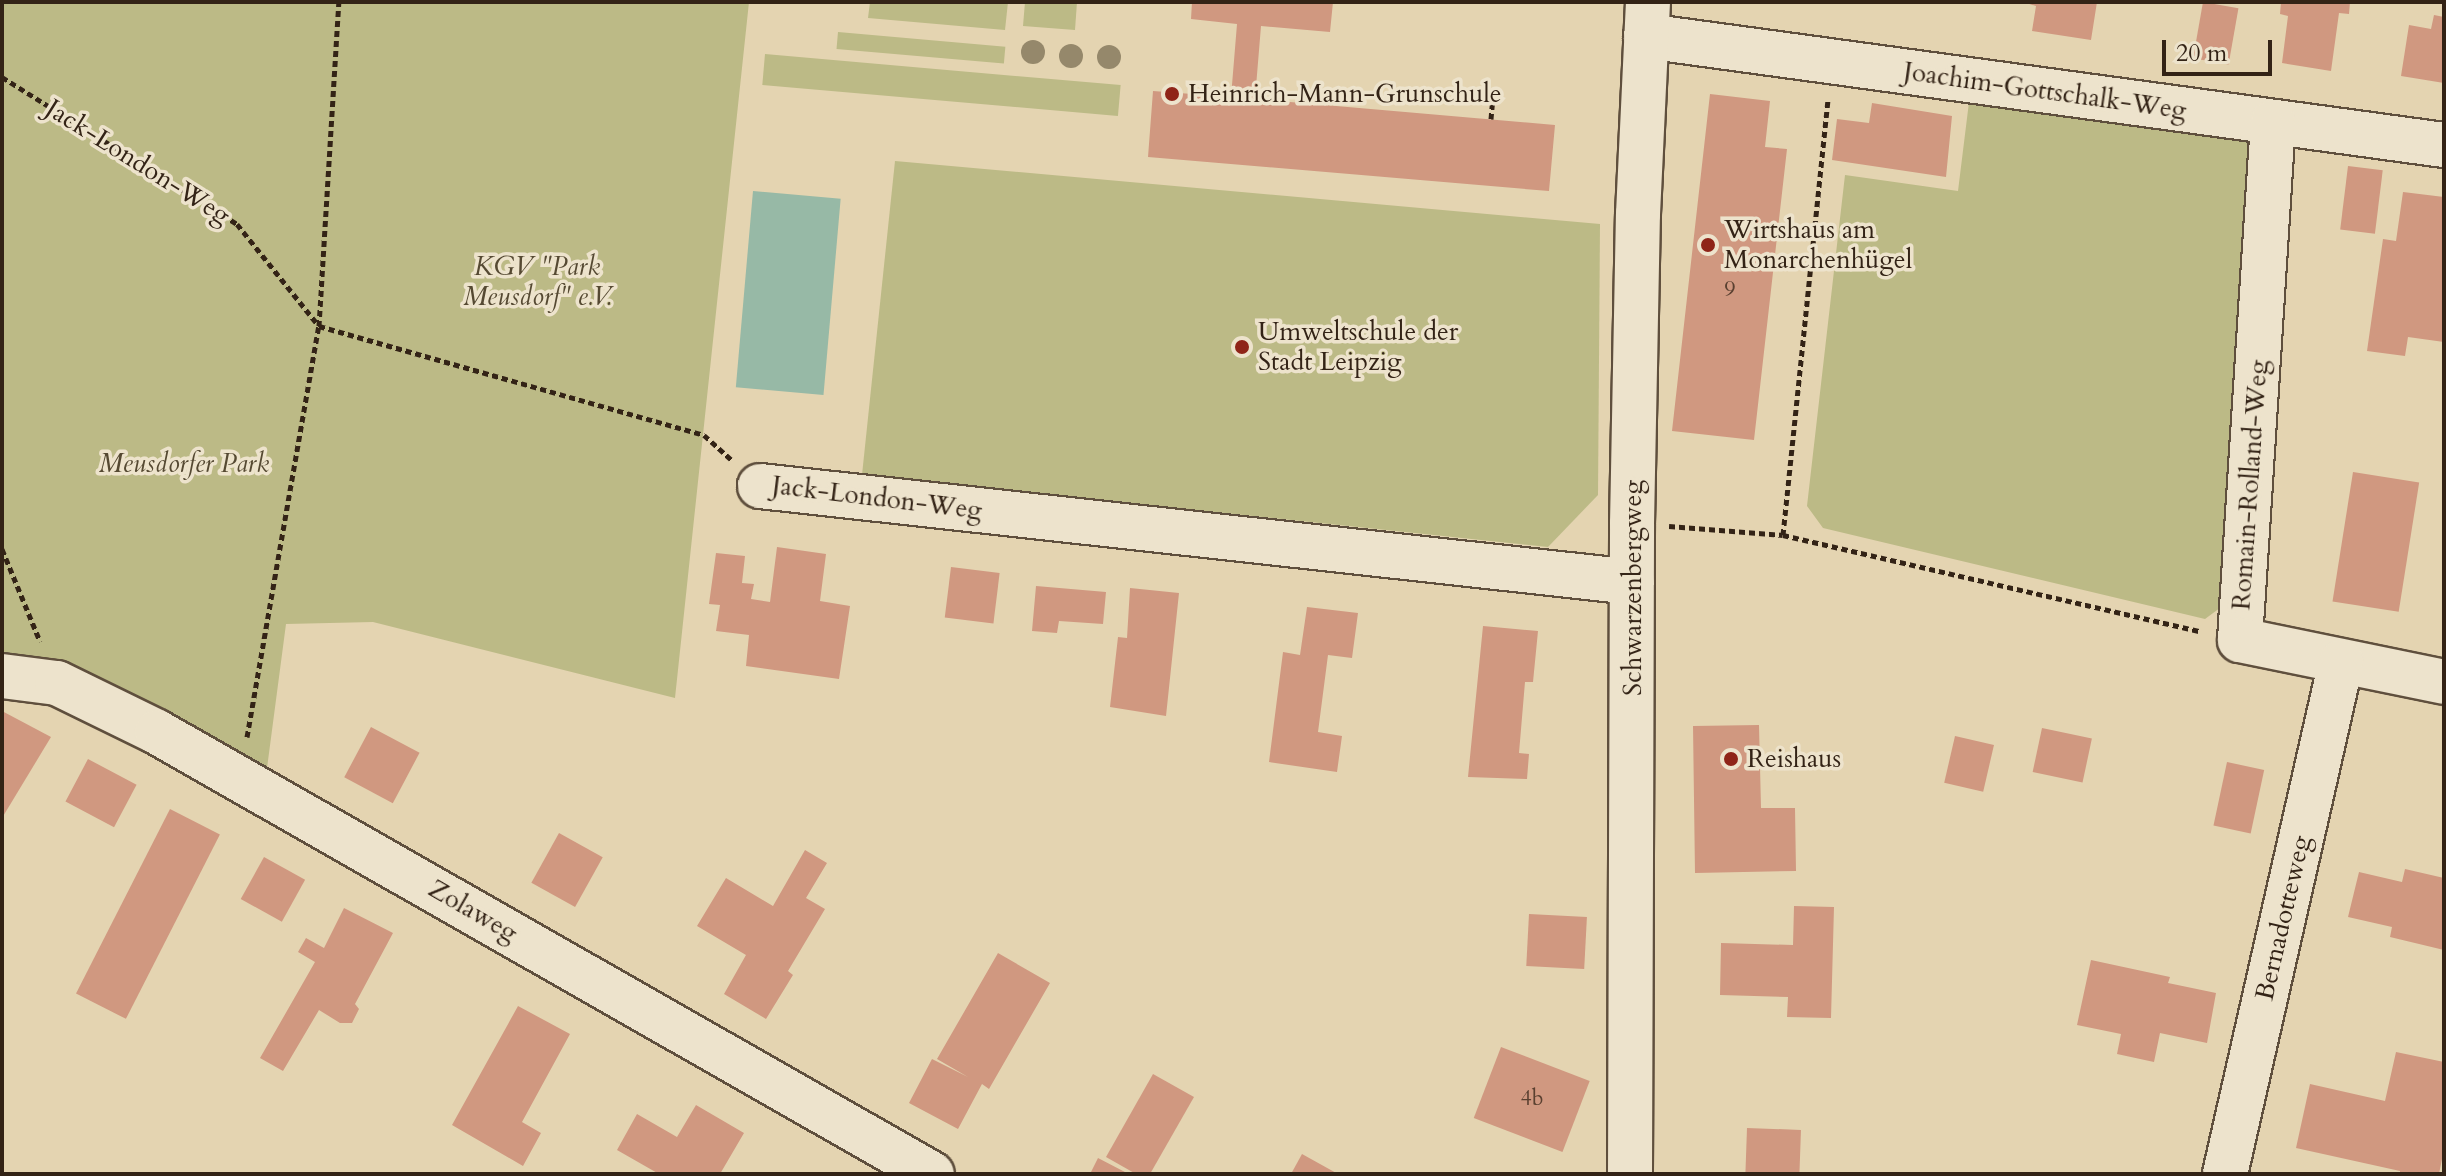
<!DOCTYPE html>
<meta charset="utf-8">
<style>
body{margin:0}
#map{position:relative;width:2446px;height:1176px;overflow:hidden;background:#e4d4b1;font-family:Cardo,serif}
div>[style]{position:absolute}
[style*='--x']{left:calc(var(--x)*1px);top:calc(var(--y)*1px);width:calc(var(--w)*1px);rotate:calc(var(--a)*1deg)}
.green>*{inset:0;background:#bcba86;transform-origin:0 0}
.water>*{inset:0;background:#97b9a6;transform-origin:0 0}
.building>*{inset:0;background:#d09880;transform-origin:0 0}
.path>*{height:5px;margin-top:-2.5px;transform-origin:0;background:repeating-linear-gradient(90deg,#332316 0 6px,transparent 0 10px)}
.roads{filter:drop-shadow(2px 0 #5f4f3d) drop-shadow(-2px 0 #5f4f3d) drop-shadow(0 2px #5f4f3d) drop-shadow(0 -2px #5f4f3d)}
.minor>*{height:44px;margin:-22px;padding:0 22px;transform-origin:22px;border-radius:22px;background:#ede3cc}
.trees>*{width:24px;height:24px;margin:-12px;border-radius:50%;background:#95886b}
.dots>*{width:22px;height:22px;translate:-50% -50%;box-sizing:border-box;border:4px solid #ede3cc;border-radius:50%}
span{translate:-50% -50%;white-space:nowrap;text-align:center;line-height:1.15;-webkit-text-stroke:7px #ede3cc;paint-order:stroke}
.number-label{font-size:22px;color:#5a4030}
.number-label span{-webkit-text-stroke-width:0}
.street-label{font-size:26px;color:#332316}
.poi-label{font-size:26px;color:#332316}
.left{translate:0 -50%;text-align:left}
.park-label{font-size:26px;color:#554932;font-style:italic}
.frame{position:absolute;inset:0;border:4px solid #332316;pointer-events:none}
.scale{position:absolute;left:2162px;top:40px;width:110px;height:36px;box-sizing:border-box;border:4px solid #332316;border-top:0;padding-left:10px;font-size:24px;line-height:28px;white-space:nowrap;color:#332316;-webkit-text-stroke:6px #ede3cc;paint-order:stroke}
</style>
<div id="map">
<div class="green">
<i style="clip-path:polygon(2px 2px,749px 2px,675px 698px,373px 622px,286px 624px,264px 791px,2px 676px)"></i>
<i style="clip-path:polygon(870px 2px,1008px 2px,1005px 30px,868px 18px)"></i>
<i style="clip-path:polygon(1025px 2px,1077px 2px,1075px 30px,1023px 26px)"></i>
<i style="left:838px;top:32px;width:168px;height:17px;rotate:5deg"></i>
<i style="left:765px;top:54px;width:357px;height:31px;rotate:5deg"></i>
<i style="clip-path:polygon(1969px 102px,2243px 133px,2256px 160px,2228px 602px,2205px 619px,1823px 528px,1807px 506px,1845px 175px,1958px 191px)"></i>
<i style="clip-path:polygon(895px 161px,1600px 224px,1598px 495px,1548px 547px,862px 475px)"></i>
</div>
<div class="water">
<i style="left:753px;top:191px;width:88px;height:197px;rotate:5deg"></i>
</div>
<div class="building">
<i style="clip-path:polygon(1192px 2px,1333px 2px,1330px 32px,1261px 26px,1255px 99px,1555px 125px,1549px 191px,1148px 157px,1153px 91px,1231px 97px,1237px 24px,1191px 19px)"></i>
<i style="clip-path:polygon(2023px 2px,2097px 2px,2091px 40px,2032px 31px,2036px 6px)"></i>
<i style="left:2203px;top:2px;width:36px;height:57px;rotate:10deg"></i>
<i style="clip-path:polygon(2281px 2px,2350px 2px,2349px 14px,2339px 13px,2331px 71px,2282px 63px,2288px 16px,2280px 14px)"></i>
<i style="clip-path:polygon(2434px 15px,2444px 17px,2444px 83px,2401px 76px,2409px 25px,2431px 29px)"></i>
<i style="clip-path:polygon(1710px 94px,1770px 101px,1765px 147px,1787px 149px,1754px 440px,1672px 431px)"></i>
<i style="clip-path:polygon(1872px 103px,1952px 116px,1946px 177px,1832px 160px,1837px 119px,1869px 123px)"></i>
<i style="left:2348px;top:166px;width:35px;height:64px;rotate:7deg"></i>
<i style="clip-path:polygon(2403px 192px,2444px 197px,2444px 342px,2408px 337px,2405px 356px,2367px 351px,2383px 239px,2396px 241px)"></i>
<i style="left:2353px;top:472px;width:67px;height:131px;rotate:9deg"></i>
<i style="clip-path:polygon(777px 547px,826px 554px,820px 601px,850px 606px,839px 679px,746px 666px,749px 635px,716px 631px,720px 605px,709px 604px,716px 553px,745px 556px,742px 583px,754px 584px,751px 599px,770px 602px)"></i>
<i style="left:951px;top:567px;width:49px;height:51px;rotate:7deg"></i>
<i style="clip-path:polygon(1036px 586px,1106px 592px,1103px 624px,1059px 621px,1057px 633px,1032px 631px)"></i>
<i style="clip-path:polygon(1130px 588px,1179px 593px,1166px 716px,1110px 707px,1118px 637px,1127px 638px)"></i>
<i style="clip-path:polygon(1307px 607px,1358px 613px,1352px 658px,1328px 655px,1318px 732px,1342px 736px,1337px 772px,1269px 762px,1283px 652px,1300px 655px)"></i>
<i style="clip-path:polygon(1483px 626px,1538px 631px,1533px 682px,1525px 682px,1519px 753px,1529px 754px,1527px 779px,1468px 777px)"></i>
<i style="clip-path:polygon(2px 711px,51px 737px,2px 818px)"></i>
<i style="clip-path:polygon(1759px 725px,1761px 808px,1795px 808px,1796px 871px,1695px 873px,1693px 726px)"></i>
<i style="left:371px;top:727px;width:55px;height:57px;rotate:28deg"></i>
<i style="left:2042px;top:728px;width:51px;height:45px;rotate:12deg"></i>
<i style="left:1955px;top:736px;width:40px;height:48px;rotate:13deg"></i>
<i style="left:88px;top:759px;width:55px;height:48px;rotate:28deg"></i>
<i style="left:2227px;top:762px;width:38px;height:65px;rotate:12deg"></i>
<i style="left:170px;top:809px;width:56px;height:207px;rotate:27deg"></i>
<i style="left:559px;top:833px;width:50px;height:57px;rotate:29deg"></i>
<i style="clip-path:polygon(805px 850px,827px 863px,806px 898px,825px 909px,788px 971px,793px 975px,766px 1019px,724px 994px,746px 955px,697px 926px,726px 878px,773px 906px)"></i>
<i style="left:264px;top:857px;width:47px;height:48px;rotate:29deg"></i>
<i style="clip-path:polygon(2405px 869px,2444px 878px,2444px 950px,2390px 937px,2392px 927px,2348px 917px,2359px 872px,2402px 882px)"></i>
<i style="clip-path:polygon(1794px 906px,1834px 907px,1831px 1018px,1787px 1017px,1788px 997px,1720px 995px,1721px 943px,1793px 945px)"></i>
<i style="clip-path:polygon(344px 908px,393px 933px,355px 1004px,359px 1009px,352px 1023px,340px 1023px,319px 1010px,283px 1071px,260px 1058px,315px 962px,298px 952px,306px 938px,324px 948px)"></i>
<i style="left:1529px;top:914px;width:58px;height:52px;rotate:3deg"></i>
<i style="clip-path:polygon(998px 953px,1050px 983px,989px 1089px,982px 1084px,958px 1129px,909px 1103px,932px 1059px,968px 1077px,937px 1059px)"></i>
<i style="clip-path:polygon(2091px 960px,2170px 977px,2168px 983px,2216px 993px,2207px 1043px,2160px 1033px,2154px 1062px,2117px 1054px,2121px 1034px,2077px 1025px)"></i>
<i style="clip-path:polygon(518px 1006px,570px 1034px,522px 1122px,541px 1133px,523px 1166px,452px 1125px)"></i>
<i style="left:1501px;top:1047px;width:95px;height:76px;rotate:21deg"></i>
<i style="clip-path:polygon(2396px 1052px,2444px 1062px,2444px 1149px,2439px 1174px,2400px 1174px,2400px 1171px,2296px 1148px,2310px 1084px,2385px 1101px)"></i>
<i style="clip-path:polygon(1153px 1074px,1194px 1097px,1150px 1174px,1136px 1174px,1106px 1157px)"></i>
<i style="clip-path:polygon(696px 1105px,744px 1133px,720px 1174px,659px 1174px,617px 1150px,637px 1114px,677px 1137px)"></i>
<i style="left:1747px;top:1128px;width:54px;height:46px;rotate:2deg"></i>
<i style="clip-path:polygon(1302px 1154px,1338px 1174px,1291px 1174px)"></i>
<i style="clip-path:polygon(1098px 1158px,1123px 1171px,1129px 1174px,1090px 1174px)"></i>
</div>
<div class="path">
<i style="--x:2;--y:77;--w:277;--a:32"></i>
<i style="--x:237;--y:224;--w:131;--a:51.2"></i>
<i style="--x:319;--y:326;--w:400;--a:15.8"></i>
<i style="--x:704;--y:435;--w:39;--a:42"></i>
<i style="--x:1491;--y:119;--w:21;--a:-85"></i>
<i style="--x:1669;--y:526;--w:114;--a:4.5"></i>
<i style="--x:1783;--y:535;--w:428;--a:13"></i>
<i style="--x:1783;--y:535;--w:438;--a:-84.1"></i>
<i style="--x:2;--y:549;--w:100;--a:67.6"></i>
<i style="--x:247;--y:737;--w:417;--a:-80.1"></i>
<i style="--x:319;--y:326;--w:325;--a:-86.5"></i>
</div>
<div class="roads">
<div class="minor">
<i style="--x:1646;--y:36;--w:805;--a:7.78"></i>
<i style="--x:2273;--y:122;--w:519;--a:93.65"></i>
<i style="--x:2240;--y:640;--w:208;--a:11.6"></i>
<i style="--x:760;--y:486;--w:877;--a:6.28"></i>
<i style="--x:2;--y:676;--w:55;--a:7.3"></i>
<i style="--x:57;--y:683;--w:111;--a:26.1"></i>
<i style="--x:157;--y:732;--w:892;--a:29.7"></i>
<i style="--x:1630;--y:1174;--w:650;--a:-89.82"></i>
<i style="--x:1632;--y:524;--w:310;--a:-88.9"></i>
<i style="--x:1638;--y:214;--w:212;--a:-87.3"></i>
<i style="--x:2225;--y:1174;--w:525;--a:-77.23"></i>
</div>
</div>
<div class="trees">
<i style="left:1033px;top:52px"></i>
<i style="left:1071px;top:56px"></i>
<i style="left:1109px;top:57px"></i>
</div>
<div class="dots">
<i style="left:1172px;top:94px;background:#8f2418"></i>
<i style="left:1708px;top:245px;background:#8f2418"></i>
<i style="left:1242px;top:347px;background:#8f2418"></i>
<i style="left:1731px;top:759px;background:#8f2418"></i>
</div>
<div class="number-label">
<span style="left:1730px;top:290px">9</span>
<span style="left:1532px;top:1099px">4b</span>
</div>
<div class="street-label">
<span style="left:2045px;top:91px;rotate:8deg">Joachim-Gottschalk-Weg</span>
<span style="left:138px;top:162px;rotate:32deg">Jack-London-Weg</span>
<span style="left:2250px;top:485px;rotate:-86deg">Romain-Rolland-Weg</span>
<span style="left:877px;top:498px;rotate:7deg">Jack-London-Weg</span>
<span style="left:1633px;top:588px;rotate:-90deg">Schwarzenbergweg</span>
<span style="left:473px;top:911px;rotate:30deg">Zolaweg</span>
<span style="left:2283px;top:918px;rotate:-77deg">Bernadotteweg</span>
</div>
<div class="poi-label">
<span class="left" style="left:1188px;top:94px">Heinrich-Mann-Grunschule</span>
<span class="left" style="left:1724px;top:245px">Wirtshaus am<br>Monarchenhügel</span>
<span class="left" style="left:1258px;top:347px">Umweltschule der<br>Stadt Leipzig</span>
<span class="left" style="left:1747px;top:759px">Reishaus</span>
</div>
<div class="park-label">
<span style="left:537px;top:282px">KGV "Park<br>Meusdorf" e.V.</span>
<span style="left:184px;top:464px">Meusdorfer Park</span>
</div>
<div class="frame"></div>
<div class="scale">20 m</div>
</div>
